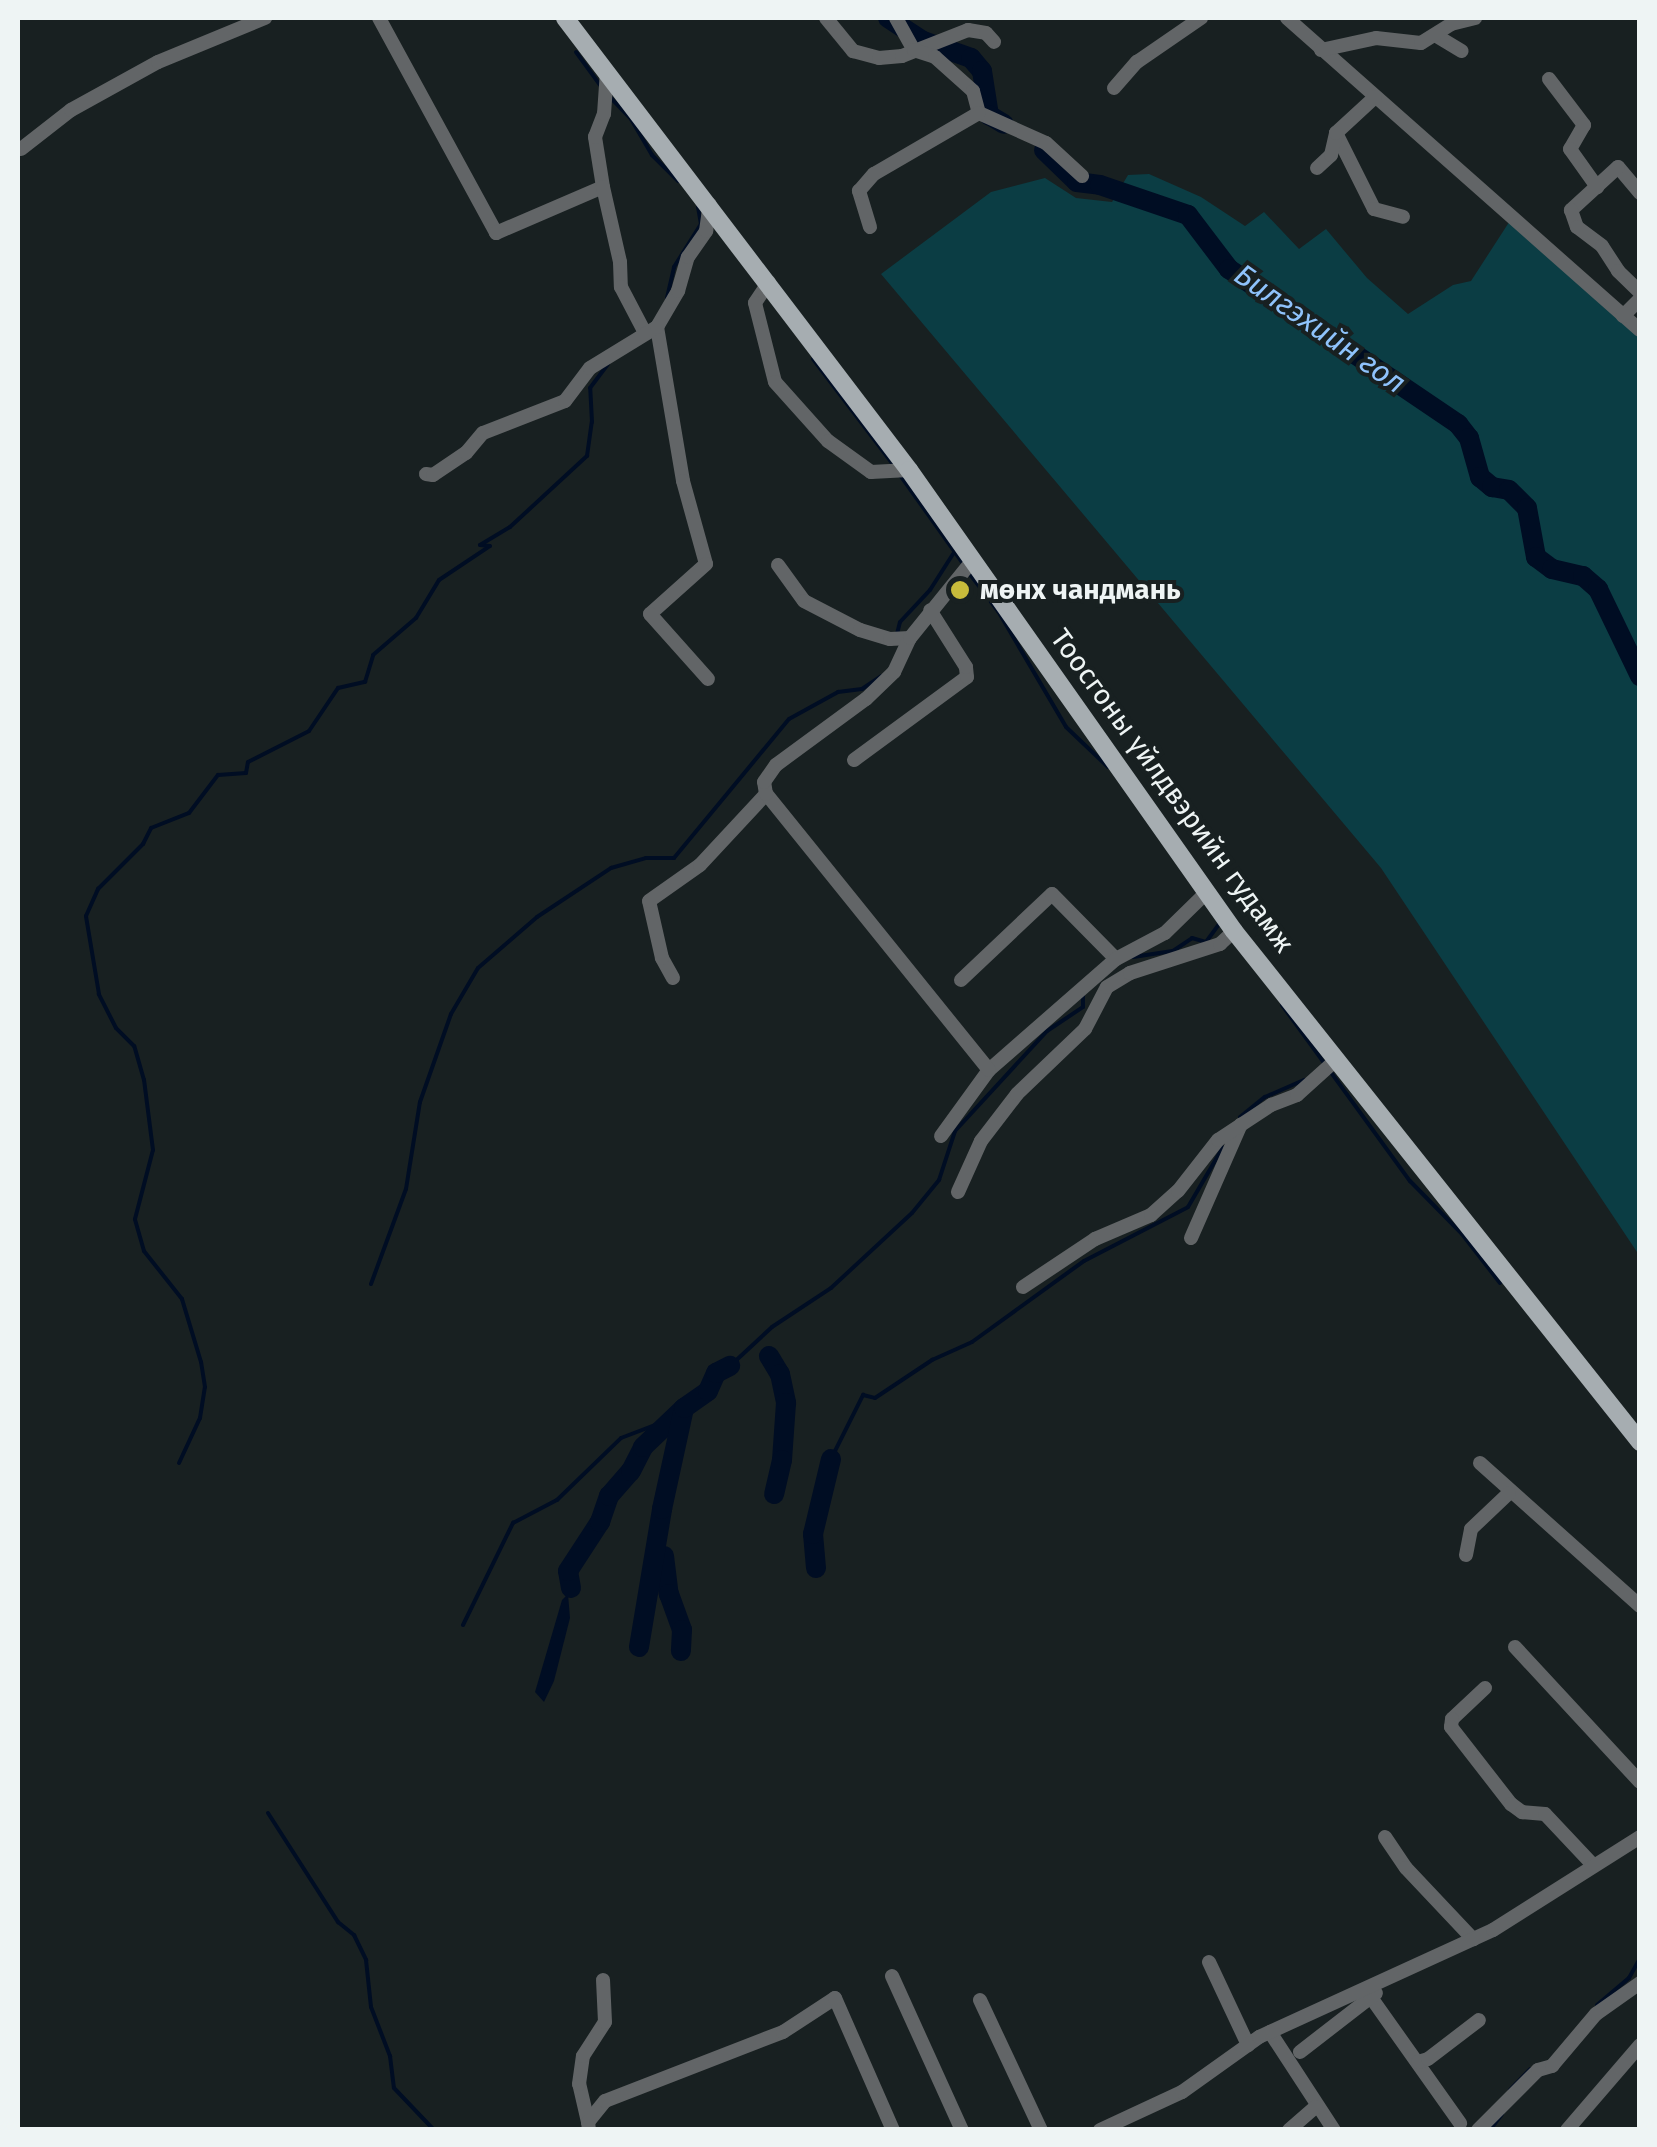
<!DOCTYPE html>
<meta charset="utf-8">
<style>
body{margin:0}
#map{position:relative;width:1657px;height:2147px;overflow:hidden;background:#182021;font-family:"Fira Sans",sans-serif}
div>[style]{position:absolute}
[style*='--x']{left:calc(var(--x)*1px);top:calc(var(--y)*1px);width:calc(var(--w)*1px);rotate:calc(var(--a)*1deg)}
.green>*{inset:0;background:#0b3d44}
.water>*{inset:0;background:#000d23}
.stream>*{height:4px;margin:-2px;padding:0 2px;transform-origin:2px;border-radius:2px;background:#000d23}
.river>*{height:20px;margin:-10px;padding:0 10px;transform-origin:10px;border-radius:10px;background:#000d23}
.minor>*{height:14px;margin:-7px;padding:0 7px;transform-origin:7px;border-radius:7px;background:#626567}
.major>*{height:18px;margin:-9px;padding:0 9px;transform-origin:9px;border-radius:9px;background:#a6adb1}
.dots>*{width:28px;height:28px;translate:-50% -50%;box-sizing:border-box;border:5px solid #182021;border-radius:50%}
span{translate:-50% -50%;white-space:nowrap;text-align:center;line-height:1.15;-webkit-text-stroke:8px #182021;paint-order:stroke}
.poi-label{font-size:28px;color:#eef4f4;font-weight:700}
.left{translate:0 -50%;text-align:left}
.street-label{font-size:28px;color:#eef4f4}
.water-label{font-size:30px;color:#8fc3fc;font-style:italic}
.frame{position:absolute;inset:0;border:20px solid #eef4f4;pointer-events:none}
</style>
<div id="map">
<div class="green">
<i style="clip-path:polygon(1149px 174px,1201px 197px,1245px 226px,1264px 212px,1299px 249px,1326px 229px,1367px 278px,1408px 314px,1453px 285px,1471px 281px,1515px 213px,1639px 329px,1639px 1255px,1381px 868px,881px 274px,991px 192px,1045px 178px,1076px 198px,1112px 202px,1128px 175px)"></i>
</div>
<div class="water">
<i style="clip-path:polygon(568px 1594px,570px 1618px,554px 1681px,544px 1702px,535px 1692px,562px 1600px)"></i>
</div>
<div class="stream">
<i style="--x:576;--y:52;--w:41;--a:54"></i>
<i style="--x:609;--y:96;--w:32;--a:46"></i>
<i style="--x:631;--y:119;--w:42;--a:59.7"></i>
<i style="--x:652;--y:155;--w:37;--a:45"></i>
<i style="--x:667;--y:298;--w:32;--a:-77"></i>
<i style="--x:674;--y:267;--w:51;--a:-57.9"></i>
<i style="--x:701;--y:224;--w:17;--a:-100"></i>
<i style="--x:813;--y:359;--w:136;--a:52.8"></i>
<i style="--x:900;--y:475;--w:110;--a:54.6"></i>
<i style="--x:969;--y:573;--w:48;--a:52.7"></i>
<i style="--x:998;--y:611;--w:134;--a:59.6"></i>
<i style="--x:1066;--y:727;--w:58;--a:43.6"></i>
<i style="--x:897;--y:634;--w:12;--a:-76"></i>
<i style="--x:900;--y:622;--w:44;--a:-46.8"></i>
<i style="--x:930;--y:590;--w:43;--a:-57.4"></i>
<i style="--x:1133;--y:957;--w:40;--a:-8.5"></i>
<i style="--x:1173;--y:951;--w:23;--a:-34"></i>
<i style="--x:1192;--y:938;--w:15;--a:16"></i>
<i style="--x:1206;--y:942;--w:24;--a:-54"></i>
<i style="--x:1282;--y:1005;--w:218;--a:54"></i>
<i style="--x:1410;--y:1181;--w:74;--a:45.5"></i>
<i style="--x:1462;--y:1234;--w:62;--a:52.2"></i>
<i style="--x:1240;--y:1117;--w:32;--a:-39"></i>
<i style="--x:1265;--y:1097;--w:43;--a:-23.6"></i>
<i style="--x:371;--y:1284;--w:101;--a:-69.8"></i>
<i style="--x:406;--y:1189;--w:88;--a:-80.9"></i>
<i style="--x:420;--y:1102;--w:93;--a:-70.6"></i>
<i style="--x:451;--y:1014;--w:53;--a:-59.6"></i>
<i style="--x:478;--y:968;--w:78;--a:-40.8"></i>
<i style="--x:537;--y:917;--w:89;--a:-33.5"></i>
<i style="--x:611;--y:868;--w:36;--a:-16"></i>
<i style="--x:646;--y:858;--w:28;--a:0"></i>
<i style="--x:674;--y:858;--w:180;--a:-50.4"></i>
<i style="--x:789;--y:719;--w:56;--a:-28.9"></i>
<i style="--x:838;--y:692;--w:24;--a:-7"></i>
<i style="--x:862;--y:689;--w:23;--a:-34"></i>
<i style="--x:730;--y:1366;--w:57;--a:-42.9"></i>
<i style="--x:772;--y:1327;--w:71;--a:-33.5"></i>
<i style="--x:831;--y:1288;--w:110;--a:-42.8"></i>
<i style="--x:912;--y:1213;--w:43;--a:-50.7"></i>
<i style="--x:939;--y:1180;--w:52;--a:-71.9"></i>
<i style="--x:955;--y:1131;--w:136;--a:-47.4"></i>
<i style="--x:1047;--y:1031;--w:43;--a:-33.7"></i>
<i style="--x:1083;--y:1007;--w:13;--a:-90"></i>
<i style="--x:831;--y:1459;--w:72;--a:-63.4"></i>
<i style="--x:863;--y:1395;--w:12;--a:14"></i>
<i style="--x:875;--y:1398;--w:69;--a:-33.7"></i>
<i style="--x:932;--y:1360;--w:44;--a:-24.2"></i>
<i style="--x:972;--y:1342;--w:138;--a:-35.9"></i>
<i style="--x:1084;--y:1261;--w:117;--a:-27.4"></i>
<i style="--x:1188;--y:1207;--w:69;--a:-59.7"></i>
<i style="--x:179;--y:1463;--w:50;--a:-65"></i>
<i style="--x:200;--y:1418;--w:31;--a:-81"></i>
<i style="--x:205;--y:1387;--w:25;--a:-99"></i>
<i style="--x:201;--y:1362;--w:66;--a:-106.8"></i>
<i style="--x:182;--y:1299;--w:61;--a:-128.4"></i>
<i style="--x:144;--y:1251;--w:33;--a:-106"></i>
<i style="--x:135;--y:1219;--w:71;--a:-75.4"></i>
<i style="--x:153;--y:1150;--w:71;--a:-97.3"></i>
<i style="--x:144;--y:1080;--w:35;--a:-106"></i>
<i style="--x:134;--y:1046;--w:25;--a:-135"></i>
<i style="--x:116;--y:1028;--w:38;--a:-117"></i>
<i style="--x:99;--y:994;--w:79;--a:-99.5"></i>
<i style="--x:86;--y:916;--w:30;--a:-66"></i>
<i style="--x:98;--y:889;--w:64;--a:-45"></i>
<i style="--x:143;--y:844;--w:18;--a:-63"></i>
<i style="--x:151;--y:828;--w:41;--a:-21.5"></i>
<i style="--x:189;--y:813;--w:48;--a:-52.7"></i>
<i style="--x:218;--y:775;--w:28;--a:-4"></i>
<i style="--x:246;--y:773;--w:11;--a:-80"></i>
<i style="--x:248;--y:762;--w:68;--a:-26.9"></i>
<i style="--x:309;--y:731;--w:52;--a:-56"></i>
<i style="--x:338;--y:688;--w:28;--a:-13"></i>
<i style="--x:365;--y:682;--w:28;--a:-73"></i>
<i style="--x:373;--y:655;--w:57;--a:-40.7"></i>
<i style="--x:416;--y:618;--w:44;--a:-58.8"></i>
<i style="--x:439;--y:580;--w:61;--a:-33.7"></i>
<i style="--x:490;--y:546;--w:10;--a:-174"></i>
<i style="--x:480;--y:545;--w:35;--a:-31"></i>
<i style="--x:510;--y:527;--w:105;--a:-42.7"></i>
<i style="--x:587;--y:456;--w:34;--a:-82"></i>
<i style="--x:592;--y:422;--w:34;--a:-93"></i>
<i style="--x:590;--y:388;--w:30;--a:-53"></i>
<i style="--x:463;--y:1625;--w:114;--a:-63.9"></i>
<i style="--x:513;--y:1523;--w:50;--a:-27.6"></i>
<i style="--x:557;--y:1500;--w:89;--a:-44.1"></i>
<i style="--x:621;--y:1438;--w:53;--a:-20.8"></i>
<i style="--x:268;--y:1813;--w:130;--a:57.3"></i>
<i style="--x:338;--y:1922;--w:21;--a:39"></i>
<i style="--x:354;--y:1935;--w:28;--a:64"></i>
<i style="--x:366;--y:1960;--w:47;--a:83.9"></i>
<i style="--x:371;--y:2007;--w:53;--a:68.8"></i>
<i style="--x:390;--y:2056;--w:32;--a:83"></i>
<i style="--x:394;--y:2088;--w:58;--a:46.4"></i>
<i style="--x:1597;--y:2005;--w:42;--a:-40.2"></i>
<i style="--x:1629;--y:1978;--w:23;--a:-61"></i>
<i style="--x:1510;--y:2090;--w:29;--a:-46"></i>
<i style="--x:1490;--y:2130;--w:20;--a:-53"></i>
</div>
<div class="river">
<i style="--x:888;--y:18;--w:42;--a:33.3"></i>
<i style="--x:923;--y:41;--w:51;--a:19.5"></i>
<i style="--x:971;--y:58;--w:17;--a:50"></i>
<i style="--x:982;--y:71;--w:45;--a:81"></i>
<i style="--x:989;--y:115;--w:17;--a:31"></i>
<i style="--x:1044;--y:150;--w:46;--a:44.1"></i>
<i style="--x:1077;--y:182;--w:23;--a:7"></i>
<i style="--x:1100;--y:185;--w:93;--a:18.8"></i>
<i style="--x:1188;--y:215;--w:68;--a:52.8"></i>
<i style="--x:1229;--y:269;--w:277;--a:34.1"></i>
<i style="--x:1458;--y:424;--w:18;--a:52"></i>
<i style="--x:1469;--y:438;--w:41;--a:74.2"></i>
<i style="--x:1480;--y:477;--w:16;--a:40"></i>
<i style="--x:1492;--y:487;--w:17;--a:10"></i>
<i style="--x:1509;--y:490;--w:25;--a:45"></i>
<i style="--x:1527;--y:508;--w:50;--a:79.6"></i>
<i style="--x:1536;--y:557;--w:20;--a:37"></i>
<i style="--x:1552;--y:569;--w:32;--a:13"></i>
<i style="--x:1583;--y:576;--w:20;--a:41"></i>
<i style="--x:1598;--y:589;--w:97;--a:64.2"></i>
<i style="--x:769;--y:1356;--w:21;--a:59"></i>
<i style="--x:780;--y:1374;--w:30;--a:78"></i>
<i style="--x:786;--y:1403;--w:57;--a:94"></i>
<i style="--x:782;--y:1460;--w:35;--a:103"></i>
<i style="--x:664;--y:1556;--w:38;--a:83"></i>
<i style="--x:669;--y:1594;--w:38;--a:70"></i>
<i style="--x:682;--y:1630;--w:21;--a:93"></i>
<i style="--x:816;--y:1568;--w:34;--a:-95"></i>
<i style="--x:813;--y:1534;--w:77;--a:-76.5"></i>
<i style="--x:571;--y:1588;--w:17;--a:-100"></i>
<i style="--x:568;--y:1571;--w:59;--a:-56.9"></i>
<i style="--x:600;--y:1522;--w:28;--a:-71"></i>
<i style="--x:609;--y:1496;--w:33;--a:-49"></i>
<i style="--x:631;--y:1471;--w:27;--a:-63"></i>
<i style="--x:643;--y:1447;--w:57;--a:-43.6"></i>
<i style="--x:639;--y:1647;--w:140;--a:-80.5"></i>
<i style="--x:662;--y:1509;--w:103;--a:-77.7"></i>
<i style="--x:684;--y:1408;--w:29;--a:-35"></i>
<i style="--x:708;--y:1391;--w:20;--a:-66"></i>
<i style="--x:716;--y:1373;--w:16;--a:-27"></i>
</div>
<div class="minor">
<i style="--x:379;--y:18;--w:245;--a:61.4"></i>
<i style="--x:496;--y:233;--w:116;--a:-23.3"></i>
<i style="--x:603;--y:187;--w:51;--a:-99.1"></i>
<i style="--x:595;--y:137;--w:25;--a:-69"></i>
<i style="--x:604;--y:114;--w:39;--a:-86"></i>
<i style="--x:826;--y:18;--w:43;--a:50.7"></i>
<i style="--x:853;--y:51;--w:27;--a:15"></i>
<i style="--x:879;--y:58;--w:23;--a:-5"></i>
<i style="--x:902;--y:56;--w:71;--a:-21.5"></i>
<i style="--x:968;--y:30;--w:18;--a:9"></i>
<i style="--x:986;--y:33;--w:12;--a:48"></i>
<i style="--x:896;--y:18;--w:37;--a:61"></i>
<i style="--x:914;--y:50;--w:22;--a:18"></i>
<i style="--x:935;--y:57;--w:51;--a:41.8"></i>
<i style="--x:973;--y:91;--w:23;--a:75"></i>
<i style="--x:979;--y:113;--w:73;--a:24.1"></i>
<i style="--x:1046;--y:143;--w:49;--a:42.5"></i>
<i style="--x:1287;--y:18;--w:471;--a:41.5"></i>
<i style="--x:1435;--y:35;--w:31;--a:31"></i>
<i style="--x:1321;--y:50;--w:56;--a:-12.3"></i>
<i style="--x:1376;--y:38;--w:45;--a:6.3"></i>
<i style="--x:1421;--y:43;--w:36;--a:-32"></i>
<i style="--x:1451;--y:24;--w:25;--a:-14"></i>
<i style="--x:1549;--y:79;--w:58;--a:52.7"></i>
<i style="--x:1584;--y:125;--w:28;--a:120"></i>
<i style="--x:1570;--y:149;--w:47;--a:54.6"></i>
<i style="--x:1114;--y:88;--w:35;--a:-49"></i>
<i style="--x:1137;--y:62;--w:78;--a:-34.5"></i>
<i style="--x:1336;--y:133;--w:85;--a:63.4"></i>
<i style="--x:1374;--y:209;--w:30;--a:15"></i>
<i style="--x:21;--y:149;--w:63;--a:-38"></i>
<i style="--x:71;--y:110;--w:99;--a:-28.9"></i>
<i style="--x:158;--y:62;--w:116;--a:-22.4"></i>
<i style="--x:1317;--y:168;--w:19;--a:-43"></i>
<i style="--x:1331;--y:155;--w:23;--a:-77"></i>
<i style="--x:1336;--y:133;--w:53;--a:-42.7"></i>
<i style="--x:603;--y:187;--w:77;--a:77.2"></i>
<i style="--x:620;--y:262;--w:25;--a:88"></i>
<i style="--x:621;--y:287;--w:50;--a:62.4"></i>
<i style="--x:1640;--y:193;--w:34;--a:-130"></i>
<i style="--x:1618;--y:167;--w:64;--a:137.5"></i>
<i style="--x:1571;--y:210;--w:18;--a:71"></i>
<i style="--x:1577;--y:227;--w:31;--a:37"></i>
<i style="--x:1602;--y:246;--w:30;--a:57"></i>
<i style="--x:1618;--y:271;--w:30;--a:44"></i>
<i style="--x:870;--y:227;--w:38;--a:-107"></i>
<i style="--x:859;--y:191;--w:23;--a:-49"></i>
<i style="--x:874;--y:174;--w:121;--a:-30.2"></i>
<i style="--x:769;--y:282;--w:25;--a:124"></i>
<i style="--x:755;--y:303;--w:81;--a:75.8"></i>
<i style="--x:775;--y:382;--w:79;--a:48.1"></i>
<i style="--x:828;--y:441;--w:53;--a:35.8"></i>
<i style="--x:871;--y:472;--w:38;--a:-3"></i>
<i style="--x:1623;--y:316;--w:24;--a:-45"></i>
<i style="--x:657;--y:327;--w:156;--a:80.4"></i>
<i style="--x:683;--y:481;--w:86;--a:74.5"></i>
<i style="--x:706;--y:564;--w:75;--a:138.2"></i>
<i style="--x:650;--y:614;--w:87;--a:48.3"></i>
<i style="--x:426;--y:474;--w:7;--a:8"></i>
<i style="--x:433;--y:475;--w:40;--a:-34"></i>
<i style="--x:466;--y:453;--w:26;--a:-50"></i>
<i style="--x:483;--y:433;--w:88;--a:-21.3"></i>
<i style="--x:565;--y:401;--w:41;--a:-52.9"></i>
<i style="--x:590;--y:368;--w:79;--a:-31.5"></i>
<i style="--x:657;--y:327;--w:42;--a:-59.7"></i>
<i style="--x:678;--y:291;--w:35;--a:-74"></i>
<i style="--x:688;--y:257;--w:32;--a:-55"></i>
<i style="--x:706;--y:231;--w:27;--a:-82"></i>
<i style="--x:778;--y:565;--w:44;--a:54.2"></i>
<i style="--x:804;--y:601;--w:63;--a:27.4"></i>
<i style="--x:860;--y:630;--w:31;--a:17"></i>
<i style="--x:890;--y:639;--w:20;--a:-3"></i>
<i style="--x:854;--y:760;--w:140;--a:-36.3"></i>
<i style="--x:967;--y:677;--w:10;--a:-96"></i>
<i style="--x:966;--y:667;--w:67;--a:-122.3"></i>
<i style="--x:673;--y:978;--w:23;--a:-119"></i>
<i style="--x:662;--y:958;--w:58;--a:-102.8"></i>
<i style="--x:649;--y:901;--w:62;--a:-35.2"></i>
<i style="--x:700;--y:865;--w:97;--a:-47.1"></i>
<i style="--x:961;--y:980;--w:125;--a:-43.4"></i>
<i style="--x:1052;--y:894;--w:91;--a:45.4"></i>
<i style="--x:989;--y:1070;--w:169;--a:-41.2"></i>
<i style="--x:1116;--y:959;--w:55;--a:-28"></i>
<i style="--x:1165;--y:933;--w:59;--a:-44.3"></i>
<i style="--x:941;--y:1136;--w:82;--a:-54"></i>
<i style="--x:989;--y:1070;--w:355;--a:-128.9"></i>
<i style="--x:766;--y:794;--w:12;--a:-99"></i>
<i style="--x:764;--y:782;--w:21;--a:-55"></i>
<i style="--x:776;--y:765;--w:112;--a:-36.3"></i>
<i style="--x:866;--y:699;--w:39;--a:-44"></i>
<i style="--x:894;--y:672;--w:38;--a:-65"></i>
<i style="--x:910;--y:638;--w:100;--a:-51.1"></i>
<i style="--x:958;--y:1192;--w:56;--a:-65.7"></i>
<i style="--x:981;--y:1141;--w:59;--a:-52.5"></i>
<i style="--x:1017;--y:1094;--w:94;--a:-43.7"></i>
<i style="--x:1085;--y:1029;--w:47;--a:-62.4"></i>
<i style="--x:1107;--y:987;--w:27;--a:-31"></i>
<i style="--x:1130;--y:973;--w:95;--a:-17.9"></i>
<i style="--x:1220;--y:944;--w:19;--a:-43"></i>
<i style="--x:1191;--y:1238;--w:124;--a:-66.3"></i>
<i style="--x:1023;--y:1287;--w:87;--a:-33.7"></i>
<i style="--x:1095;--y:1239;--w:61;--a:-23.2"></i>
<i style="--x:1151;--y:1215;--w:36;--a:-42"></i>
<i style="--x:1178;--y:1191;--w:65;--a:-51.9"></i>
<i style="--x:1218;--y:1140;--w:64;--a:-33.4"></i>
<i style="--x:1271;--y:1105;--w:28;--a:-21"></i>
<i style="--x:1297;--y:1095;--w:54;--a:-42"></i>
<i style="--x:1480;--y:1463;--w:215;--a:41.8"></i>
<i style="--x:1466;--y:1555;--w:26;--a:-79"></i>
<i style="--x:1471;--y:1529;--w:52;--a:-43.5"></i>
<i style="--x:1515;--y:1647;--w:184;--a:47.2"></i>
<i style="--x:1485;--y:1688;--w:45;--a:136.8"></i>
<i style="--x:1452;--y:1719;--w:8;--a:97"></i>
<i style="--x:1451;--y:1727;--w:98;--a:52.1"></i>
<i style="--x:1511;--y:1804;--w:14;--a:36"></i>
<i style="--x:1522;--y:1812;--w:23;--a:5"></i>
<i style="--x:1545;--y:1814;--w:70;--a:46.7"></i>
<i style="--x:1385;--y:1837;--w:37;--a:56"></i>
<i style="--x:1406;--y:1868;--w:98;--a:46.7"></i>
<i style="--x:1209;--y:1962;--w:92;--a:64.8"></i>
<i style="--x:892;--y:1976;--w:169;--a:65.6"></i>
<i style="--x:1370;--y:1996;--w:156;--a:54.7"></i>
<i style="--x:980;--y:2000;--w:144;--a:64.9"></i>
<i style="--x:1270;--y:2032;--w:117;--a:56.9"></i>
<i style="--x:1300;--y:2052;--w:96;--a:-37.8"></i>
<i style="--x:1418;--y:2062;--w:10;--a:-17"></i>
<i style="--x:1428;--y:2059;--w:64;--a:-37.4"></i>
<i style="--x:588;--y:2122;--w:39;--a:-103"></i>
<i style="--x:579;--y:2084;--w:28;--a:-82"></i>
<i style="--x:583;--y:2056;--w:40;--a:-57.1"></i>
<i style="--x:605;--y:2022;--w:42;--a:-92.7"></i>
<i style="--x:589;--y:2130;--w:8;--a:-97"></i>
<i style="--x:588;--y:2122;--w:27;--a:-51"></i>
<i style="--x:605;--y:2101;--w:191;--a:-21.2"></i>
<i style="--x:783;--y:2032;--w:62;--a:-33.2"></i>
<i style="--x:835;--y:1998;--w:144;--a:66.3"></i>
<i style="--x:1100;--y:2130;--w:90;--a:-24.9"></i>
<i style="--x:1182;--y:2092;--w:95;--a:-35.5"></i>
<i style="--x:1259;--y:2037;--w:257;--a:-24.6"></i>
<i style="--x:1493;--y:1930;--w:174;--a:-32.3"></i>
<i style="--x:1289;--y:2130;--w:35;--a:-41"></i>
<i style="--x:1478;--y:2130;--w:85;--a:-45"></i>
<i style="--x:1538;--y:2070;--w:15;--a:-16"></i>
<i style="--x:1552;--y:2066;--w:68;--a:-49.8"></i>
<i style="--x:1596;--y:2014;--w:54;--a:-35.2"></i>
<i style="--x:1567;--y:2130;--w:112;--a:-49.3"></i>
</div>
<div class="major">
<i style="--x:565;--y:18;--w:568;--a:52.73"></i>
<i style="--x:909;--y:470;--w:564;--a:54.82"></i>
<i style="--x:1234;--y:931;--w:653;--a:51.53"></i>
</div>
<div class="dots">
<i style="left:960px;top:590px;background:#c8bb3b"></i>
</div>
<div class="poi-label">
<span class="left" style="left:980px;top:590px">мөнх чандмань</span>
</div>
<div class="street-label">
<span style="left:1172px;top:791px;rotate:54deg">Тоосгоны үйлдвэрийн гудамж</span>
</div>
<div class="water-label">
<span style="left:1320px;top:329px;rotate:35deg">Билгэхийн гол</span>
</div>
<div class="frame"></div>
</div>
